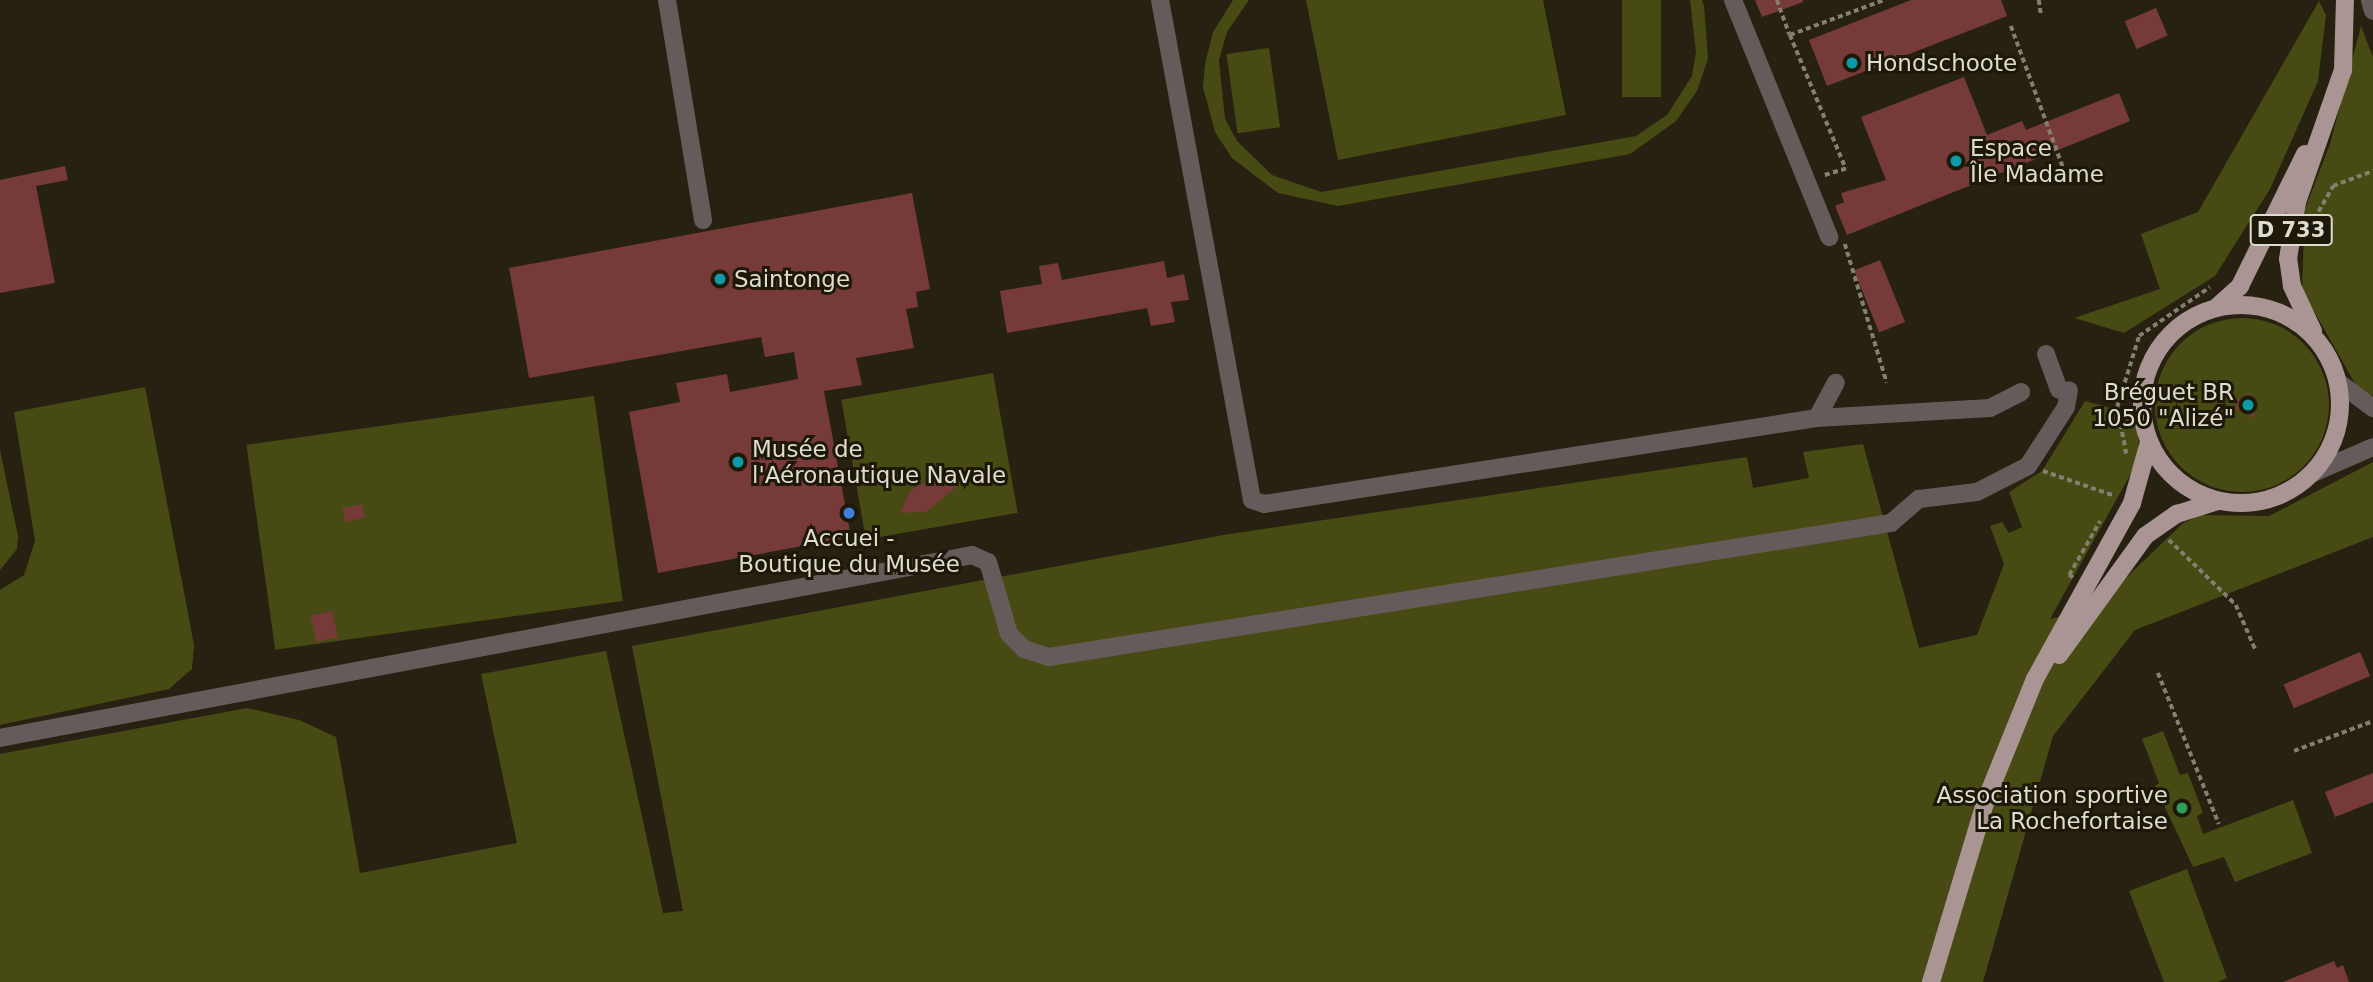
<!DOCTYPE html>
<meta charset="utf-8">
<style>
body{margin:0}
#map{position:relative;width:2373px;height:982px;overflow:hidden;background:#262110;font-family:"DejaVu Sans",sans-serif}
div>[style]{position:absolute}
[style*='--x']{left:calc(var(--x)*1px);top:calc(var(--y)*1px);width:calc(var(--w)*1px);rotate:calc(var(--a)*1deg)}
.green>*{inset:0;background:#474b13;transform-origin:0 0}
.round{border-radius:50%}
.building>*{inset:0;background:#763a38;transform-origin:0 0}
.path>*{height:3.5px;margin-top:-1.75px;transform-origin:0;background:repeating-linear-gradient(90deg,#837f71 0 5px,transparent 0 8.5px)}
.minor>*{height:18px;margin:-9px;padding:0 9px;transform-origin:9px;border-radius:9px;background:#665b5b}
.major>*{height:18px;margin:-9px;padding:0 9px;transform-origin:9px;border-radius:9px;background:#aa9594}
.major>.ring{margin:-9px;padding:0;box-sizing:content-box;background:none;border:18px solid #aa9594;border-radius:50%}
.dots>*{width:19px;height:19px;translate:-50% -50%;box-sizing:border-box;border:4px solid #1d1807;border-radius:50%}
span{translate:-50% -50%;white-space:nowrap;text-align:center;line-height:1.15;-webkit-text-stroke:6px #1d1807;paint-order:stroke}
.shield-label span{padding:2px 5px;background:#1d1807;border:2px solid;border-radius:5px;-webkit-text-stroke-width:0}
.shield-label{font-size:21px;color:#dedbd1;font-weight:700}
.poi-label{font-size:23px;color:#dedbd1}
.left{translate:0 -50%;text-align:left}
.right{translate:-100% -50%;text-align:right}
</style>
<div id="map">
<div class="green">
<i style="clip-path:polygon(1233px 0,1249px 0,1227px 32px,1219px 60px,1225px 119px,1237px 141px,1272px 175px,1321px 192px,1636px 136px,1667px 115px,1692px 76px,1696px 52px,1690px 0,1702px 0,1704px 6px,1708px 59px,1697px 91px,1676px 121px,1630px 154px,1338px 206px,1278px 193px,1232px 158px,1215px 132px,1203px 87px,1205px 64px,1213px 32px)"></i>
<i style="clip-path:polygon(1306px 0,1543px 0,1566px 115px,1338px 160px)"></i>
<i style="left:1622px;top:0;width:39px;height:97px"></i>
<i style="clip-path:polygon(2319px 1px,2326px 15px,2318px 81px,2270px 189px,2215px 276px,2124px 333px,2074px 318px,2160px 289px,2141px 234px,2198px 212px)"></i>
<i style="clip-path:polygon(2361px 26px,2373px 57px,2373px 396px,2357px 387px,2302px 290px,2305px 209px,2330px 144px)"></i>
<i style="left:1269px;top:48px;width:80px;height:43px;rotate:82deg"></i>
<i class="round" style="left:2155px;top:318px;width:174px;height:174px"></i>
<i style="left:993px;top:373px;width:142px;height:154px;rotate:80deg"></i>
<i style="clip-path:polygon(145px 387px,194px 645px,192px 669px,169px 689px,0 725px,0 590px,24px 575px,35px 541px,14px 412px)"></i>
<i style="left:594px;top:396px;width:207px;height:351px;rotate:82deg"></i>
<i style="clip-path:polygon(2085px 401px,2129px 413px,2138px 428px,2139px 459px,2050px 619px,2089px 610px,2104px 599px,2183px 523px,2201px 515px,2269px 516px,2373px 462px,2373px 537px,2135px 630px,2053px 736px,1983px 982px,0 982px,0 754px,247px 708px,299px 720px,336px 737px,360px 873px,517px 843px,481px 674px,606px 651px,663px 913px,683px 911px,632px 646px,1223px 535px,1747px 457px,1753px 488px,1809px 478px,1803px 452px,1863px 444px,1919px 648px,1977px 635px,2004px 564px,1990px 526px,2002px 522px,2009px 533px,2022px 527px,2009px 492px,2042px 471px)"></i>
<i style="clip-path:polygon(0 450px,18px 536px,17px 549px,0 570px)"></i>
<i style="clip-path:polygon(2163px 731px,2180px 775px,2188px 773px,2203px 813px,2197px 816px,2203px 834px,2293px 800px,2312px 853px,2235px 882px,2224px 857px,2193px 867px,2155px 786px,2159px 783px,2142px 739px)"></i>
<i style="clip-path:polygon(2187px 869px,2227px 978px,2217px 982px,2164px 982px,2129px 891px)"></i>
</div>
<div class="building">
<i style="clip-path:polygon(1755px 0,1803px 0,1803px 2px,1762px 17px)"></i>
<i style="clip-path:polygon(1911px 0,2001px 0,2007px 16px,1827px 86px,1809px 40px)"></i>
<i style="left:2156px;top:8px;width:30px;height:34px;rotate:67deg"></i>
<i style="clip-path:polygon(1964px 77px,1987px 135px,2022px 121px,2026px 130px,2119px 93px,2130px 121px,1847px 235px,1835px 206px,1844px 202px,1841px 193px,1886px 180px,1861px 117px)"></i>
<i style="clip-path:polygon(65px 166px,68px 180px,36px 186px,55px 283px,0 293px,0 180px)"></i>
<i style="clip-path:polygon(912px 193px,930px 289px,916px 292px,918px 307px,906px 309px,914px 348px,856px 358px,862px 385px,824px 391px,851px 537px,658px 573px,629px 412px,680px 402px,676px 383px,727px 374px,730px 392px,798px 379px,794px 352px,765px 357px,761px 337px,529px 378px,509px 268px)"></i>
<i style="left:1880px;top:260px;width:67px;height:28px;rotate:68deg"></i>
<i style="clip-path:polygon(1164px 261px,1167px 278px,1184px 274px,1189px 300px,1171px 302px,1175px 322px,1151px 326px,1147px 308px,1007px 333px,1000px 291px,1042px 284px,1039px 266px,1058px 263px,1062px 280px)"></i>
<i style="clip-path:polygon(2249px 393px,2256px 418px,2237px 410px,2237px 401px)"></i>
<i style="clip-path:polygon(952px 468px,973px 473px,926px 512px,900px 513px,911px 490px)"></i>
<i style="left:362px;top:504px;width:14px;height:20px;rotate:78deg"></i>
<i style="left:332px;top:611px;width:27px;height:22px;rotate:77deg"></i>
<i style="left:2360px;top:652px;width:26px;height:83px;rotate:67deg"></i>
<i style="clip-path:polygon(2373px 773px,2373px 802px,2335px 817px,2325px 792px)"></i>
<i style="clip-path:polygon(2334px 961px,2337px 968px,2343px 965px,2349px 982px,2283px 982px)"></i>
</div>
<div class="path">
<i style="--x:1777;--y:0;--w:37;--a:70"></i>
<i style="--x:1790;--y:35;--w:100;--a:-20.4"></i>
<i style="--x:2039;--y:0;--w:14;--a:82"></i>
<i style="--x:2011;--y:26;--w:165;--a:69.8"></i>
<i style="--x:1790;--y:35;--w:145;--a:67.3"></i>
<i style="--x:1846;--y:169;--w:24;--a:163"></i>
<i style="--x:2314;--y:219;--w:38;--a:-60"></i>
<i style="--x:2333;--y:186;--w:43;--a:-20.6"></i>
<i style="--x:1845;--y:244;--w:145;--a:73.2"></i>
<i style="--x:2126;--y:454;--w:48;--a:-100.8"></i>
<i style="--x:2117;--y:407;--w:74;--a:-72.8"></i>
<i style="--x:2139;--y:336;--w:86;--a:-34.6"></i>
<i style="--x:2043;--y:471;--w:76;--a:19.1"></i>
<i style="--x:2169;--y:540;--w:93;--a:44.1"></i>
<i style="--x:2236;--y:605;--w:50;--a:66.5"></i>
<i style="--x:2073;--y:578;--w:5;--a:-143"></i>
<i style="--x:2069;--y:575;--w:62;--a:-60.1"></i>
<i style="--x:2158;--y:673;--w:163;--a:68"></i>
<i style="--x:2294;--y:751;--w:85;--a:-20.8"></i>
</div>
<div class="minor">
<i style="--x:667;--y:0;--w:223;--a:80.7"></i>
<i style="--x:1160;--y:0;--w:508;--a:79.57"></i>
<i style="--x:1252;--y:500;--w:13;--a:18"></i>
<i style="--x:1264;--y:504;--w:560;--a:-8.84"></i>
<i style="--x:1817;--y:418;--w:173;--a:-3.3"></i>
<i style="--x:1990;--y:408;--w:35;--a:-27"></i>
<i style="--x:1733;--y:0;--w:256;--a:67.9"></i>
<i style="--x:2370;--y:0;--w:11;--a:75"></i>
<i style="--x:2046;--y:354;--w:38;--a:70"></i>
<i style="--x:2338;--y:382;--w:44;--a:36.6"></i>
<i style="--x:1817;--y:418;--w:40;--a:-62"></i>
<i style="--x:2313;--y:473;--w:65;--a:-23.4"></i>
<i style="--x:0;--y:738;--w:989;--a:-10.66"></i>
<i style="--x:972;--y:555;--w:17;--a:24"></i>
<i style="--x:988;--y:562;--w:75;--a:73.7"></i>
<i style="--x:1009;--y:634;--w:21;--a:45"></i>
<i style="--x:1024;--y:649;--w:26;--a:18"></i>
<i style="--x:1049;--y:657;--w:853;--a:-9.04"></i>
<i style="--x:1891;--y:523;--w:37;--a:-41"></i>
<i style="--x:1919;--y:499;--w:58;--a:-6.9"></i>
<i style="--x:1977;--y:492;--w:57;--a:-27"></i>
<i style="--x:2028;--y:466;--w:70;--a:-57.2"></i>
<i style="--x:2066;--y:407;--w:17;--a:-80"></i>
</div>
<div class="major">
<i class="ring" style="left:2142px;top:305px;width:180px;height:180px"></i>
<i style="--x:2217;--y:307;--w:31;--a:-42"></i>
<i style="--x:2240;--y:286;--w:147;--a:-63.8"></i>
<i style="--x:2313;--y:331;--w:50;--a:-115"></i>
<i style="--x:2292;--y:286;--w:27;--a:-98"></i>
<i style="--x:2288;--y:259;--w:58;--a:-81"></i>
<i style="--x:2297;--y:202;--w:140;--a:-70.8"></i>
<i style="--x:2343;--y:70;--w:70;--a:-88.4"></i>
<i style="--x:2059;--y:655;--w:147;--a:-54.1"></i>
<i style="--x:2145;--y:536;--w:39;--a:-35"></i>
<i style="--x:2177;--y:514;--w:43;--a:-17.6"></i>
<i style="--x:1931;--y:982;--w:190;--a:-73.2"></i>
<i style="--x:1986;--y:800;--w:131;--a:-68"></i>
<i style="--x:2035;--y:679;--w:201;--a:-61.1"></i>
<i style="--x:2132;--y:503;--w:63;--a:-74.4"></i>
</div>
<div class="dots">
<i style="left:1852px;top:63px;background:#0f9aa8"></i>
<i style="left:1956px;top:161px;background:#0f9aa8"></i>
<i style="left:720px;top:279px;background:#0f9aa8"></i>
<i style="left:2248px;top:405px;background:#0f9aa8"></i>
<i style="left:738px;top:462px;background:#0f9aa8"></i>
<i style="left:849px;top:513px;background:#3f7fe0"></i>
<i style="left:2182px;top:808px;background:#2e9e5b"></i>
</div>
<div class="shield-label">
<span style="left:2291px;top:230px">D 733</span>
</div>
<div class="poi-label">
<span class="left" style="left:1866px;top:63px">Hondschoote</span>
<span class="left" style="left:1970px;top:161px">Espace<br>Île Madame</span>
<span class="left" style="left:734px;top:279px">Saintonge</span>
<span class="right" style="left:2234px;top:405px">Bréguet BR<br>1050 "Alizé"</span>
<span class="left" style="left:752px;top:462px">Musée de<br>l'Aéronautique Navale</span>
<span style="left:849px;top:551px">Accuei -<br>Boutique du Musée</span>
<span class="right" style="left:2168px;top:808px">Association sportive<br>La Rochefortaise</span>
</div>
</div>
